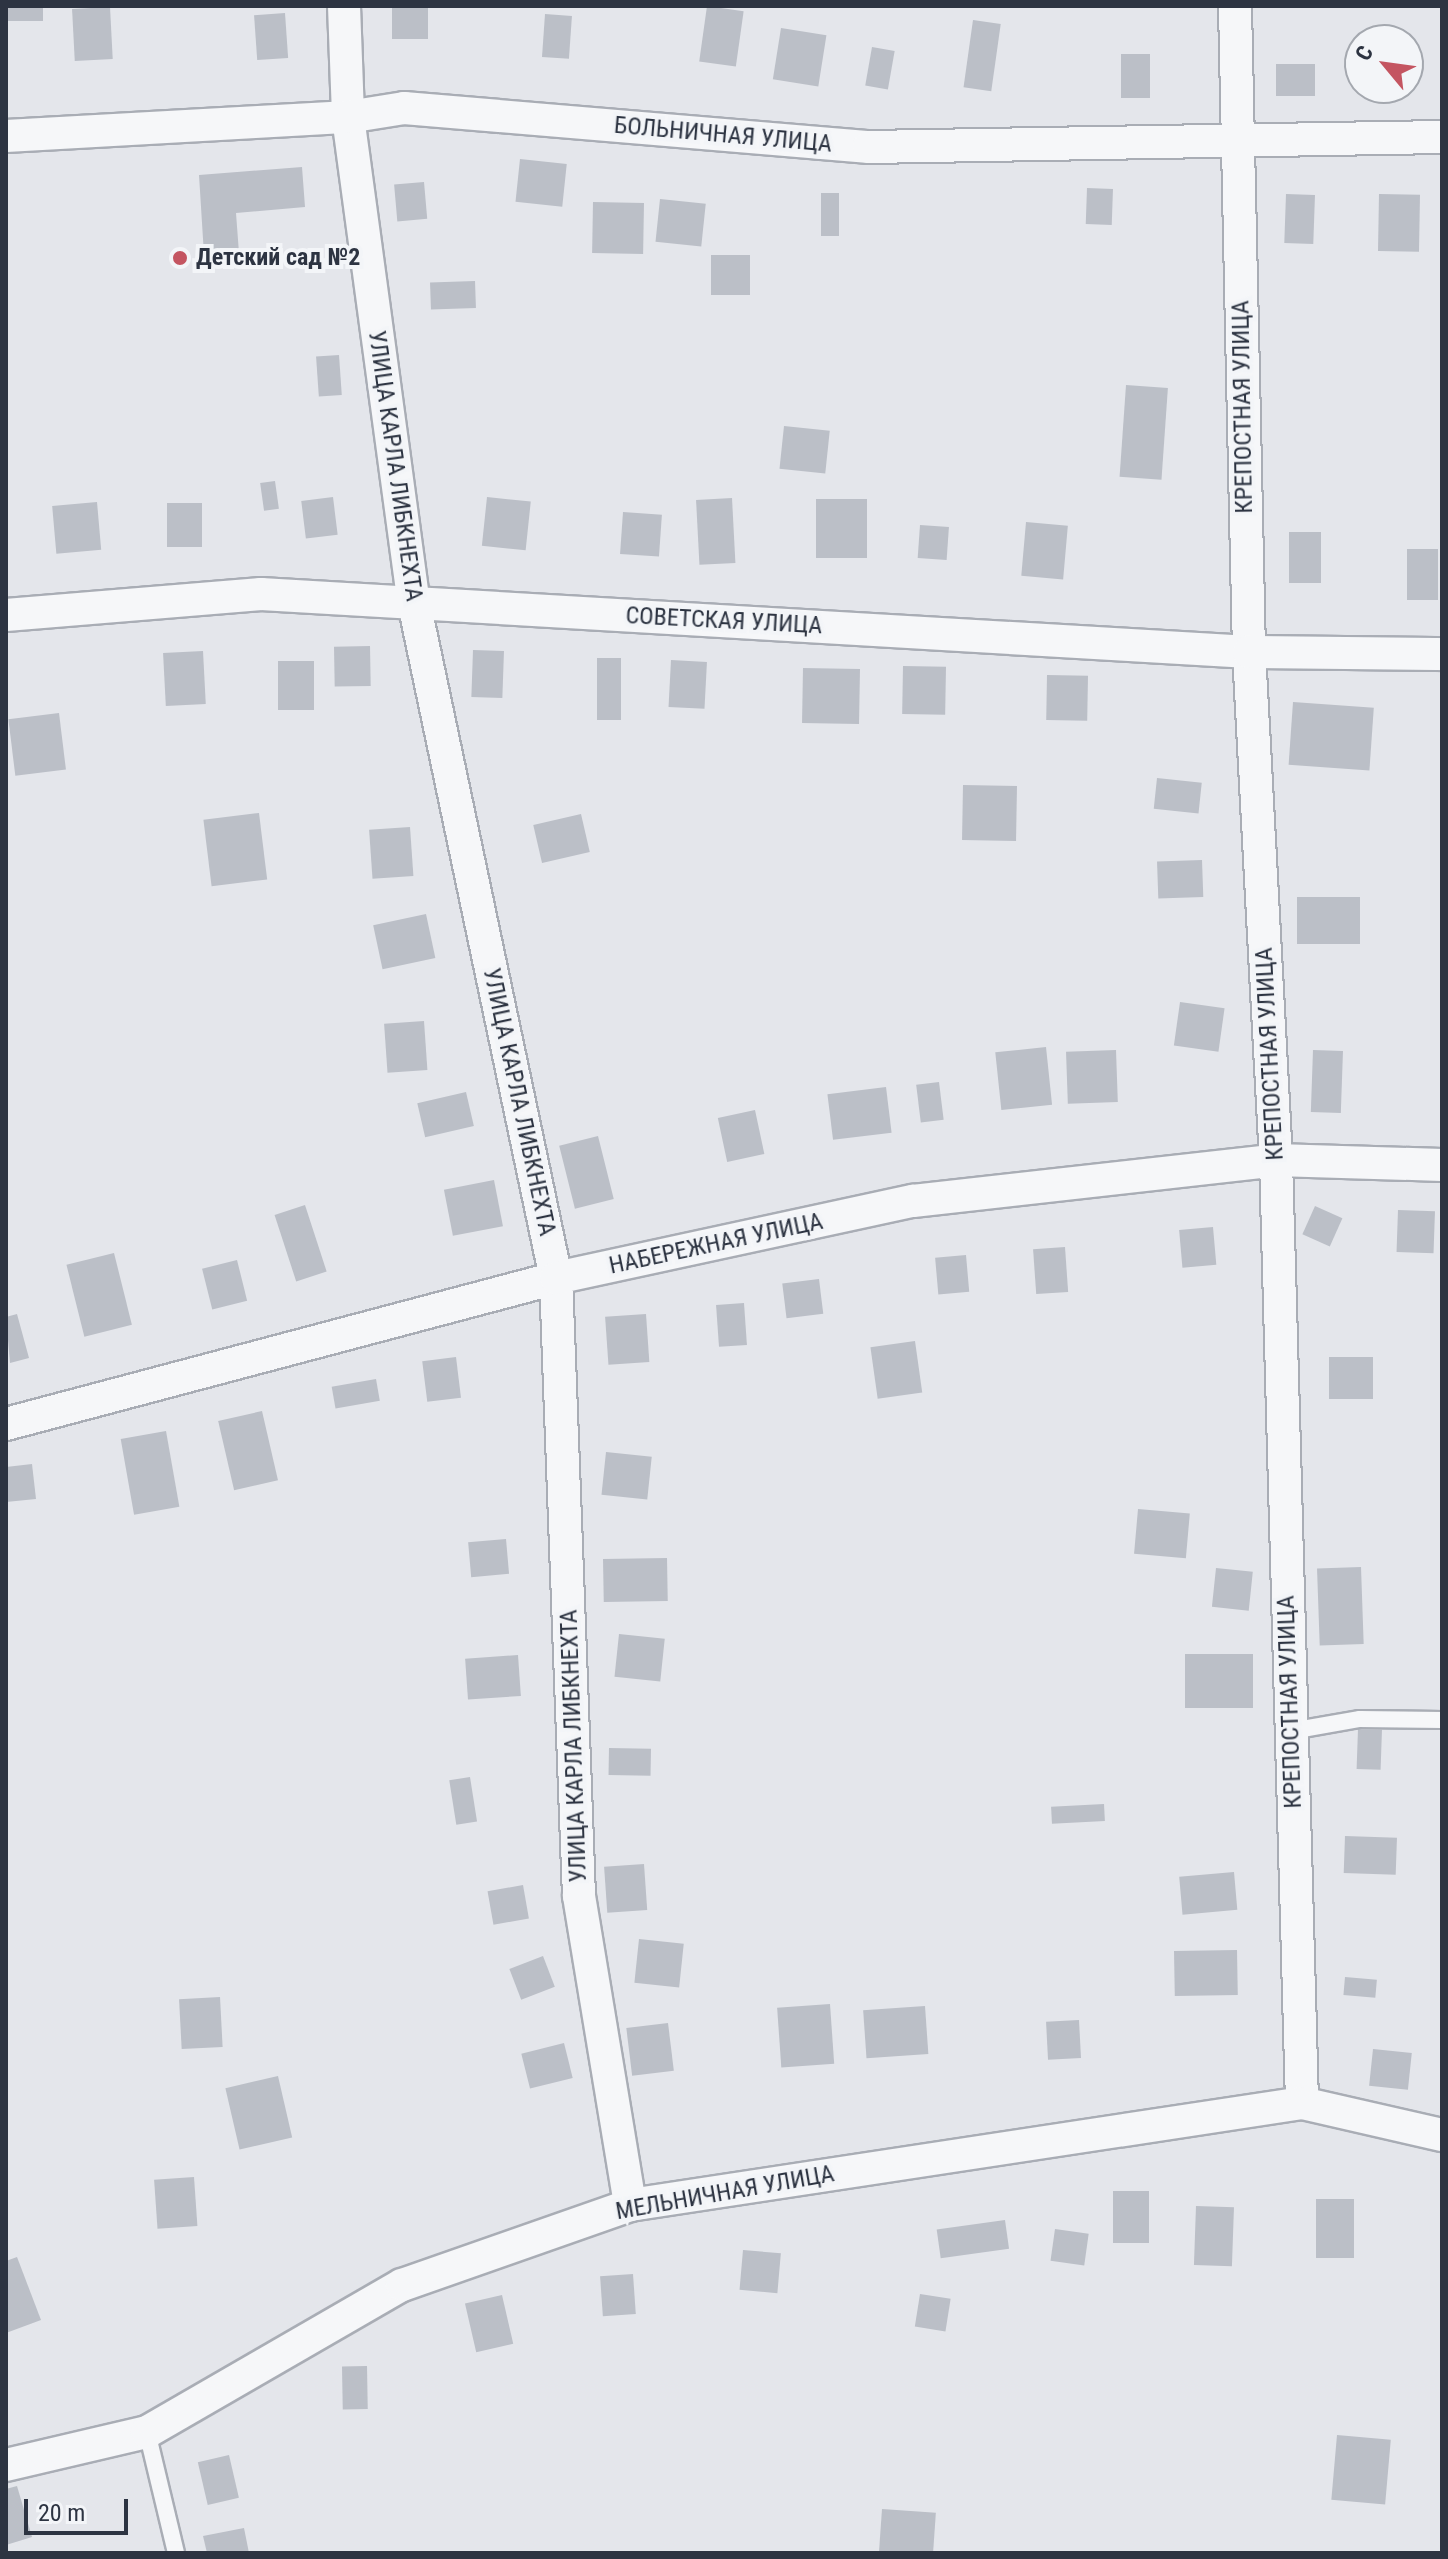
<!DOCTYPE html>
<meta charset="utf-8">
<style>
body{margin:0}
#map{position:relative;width:1448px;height:2559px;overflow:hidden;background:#e4e6eb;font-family:"Roboto Condensed",sans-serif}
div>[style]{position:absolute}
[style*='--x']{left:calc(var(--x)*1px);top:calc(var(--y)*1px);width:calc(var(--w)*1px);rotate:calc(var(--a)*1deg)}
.building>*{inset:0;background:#bbbfc7;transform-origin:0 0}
.roads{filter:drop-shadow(2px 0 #a9adb5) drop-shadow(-2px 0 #a9adb5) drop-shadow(0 2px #a9adb5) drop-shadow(0 -2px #a9adb5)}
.service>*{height:16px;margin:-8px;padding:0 8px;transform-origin:8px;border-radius:8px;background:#f6f7f9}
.minor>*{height:32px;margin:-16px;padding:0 16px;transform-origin:16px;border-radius:16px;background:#f6f7f9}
.dots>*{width:22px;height:22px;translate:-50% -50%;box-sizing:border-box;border:4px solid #f3f5f8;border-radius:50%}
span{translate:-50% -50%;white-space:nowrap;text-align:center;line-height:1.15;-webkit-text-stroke:8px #f3f5f8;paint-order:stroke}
.street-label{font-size:24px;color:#2d3442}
.poi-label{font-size:24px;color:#2d3442;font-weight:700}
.left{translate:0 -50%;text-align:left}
.frame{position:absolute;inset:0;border:8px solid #2d3442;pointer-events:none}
.north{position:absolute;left:1344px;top:24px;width:80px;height:80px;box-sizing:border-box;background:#f3f5f8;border:2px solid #a4a8af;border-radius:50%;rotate:299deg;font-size:22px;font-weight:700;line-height:32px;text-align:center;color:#2d3442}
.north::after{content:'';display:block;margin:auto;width:28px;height:36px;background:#c45561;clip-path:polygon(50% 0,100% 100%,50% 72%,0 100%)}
.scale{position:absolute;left:24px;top:2499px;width:104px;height:36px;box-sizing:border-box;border:4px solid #2d3442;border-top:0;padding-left:10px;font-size:24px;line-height:28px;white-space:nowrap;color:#2d3442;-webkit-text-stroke:6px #f3f5f8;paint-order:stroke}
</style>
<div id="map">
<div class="building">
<i style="left:6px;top:6px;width:37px;height:15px"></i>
<i style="left:392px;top:6px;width:36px;height:33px"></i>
<i style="left:707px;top:6px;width:37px;height:56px;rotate:8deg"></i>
<i style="left:110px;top:7px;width:52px;height:38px;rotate:87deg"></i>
<i style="left:285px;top:13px;width:45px;height:31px;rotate:86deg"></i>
<i style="left:545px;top:14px;width:27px;height:43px;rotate:4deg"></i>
<i style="left:973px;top:20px;width:28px;height:68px;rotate:8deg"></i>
<i style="left:781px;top:28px;width:46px;height:52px;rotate:9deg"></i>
<i style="left:872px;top:47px;width:23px;height:39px;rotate:10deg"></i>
<i style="left:1121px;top:54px;width:29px;height:44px"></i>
<i style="left:1276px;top:64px;width:39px;height:32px"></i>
<i style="left:520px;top:159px;width:47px;height:43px;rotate:6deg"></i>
<i style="clip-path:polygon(302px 167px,305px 207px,236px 213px,239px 253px,204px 255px,199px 175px)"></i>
<i style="left:424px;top:182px;width:37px;height:30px;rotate:85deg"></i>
<i style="left:1087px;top:188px;width:26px;height:36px;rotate:2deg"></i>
<i style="left:821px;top:193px;width:18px;height:43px"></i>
<i style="left:1286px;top:194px;width:29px;height:49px;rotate:2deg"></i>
<i style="left:1379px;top:194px;width:41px;height:57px;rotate:1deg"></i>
<i style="left:660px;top:199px;width:46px;height:43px;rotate:6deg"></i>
<i style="left:593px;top:202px;width:51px;height:51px;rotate:1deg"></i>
<i style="left:711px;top:255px;width:39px;height:40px"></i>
<i style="left:475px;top:281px;width:27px;height:45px;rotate:88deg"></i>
<i style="left:339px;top:355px;width:40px;height:23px;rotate:86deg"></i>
<i style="left:1126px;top:385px;width:42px;height:92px;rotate:4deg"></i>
<i style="left:784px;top:426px;width:46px;height:43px;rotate:6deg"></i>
<i style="left:275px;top:481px;width:28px;height:15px;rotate:82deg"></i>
<i style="left:333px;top:497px;width:38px;height:32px;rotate:83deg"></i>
<i style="left:487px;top:497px;width:44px;height:49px;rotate:6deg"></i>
<i style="left:732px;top:498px;width:65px;height:36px;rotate:87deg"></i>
<i style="left:816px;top:499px;width:51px;height:59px"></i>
<i style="left:97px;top:502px;width:48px;height:45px;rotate:85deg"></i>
<i style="left:167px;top:503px;width:35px;height:44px"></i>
<i style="left:623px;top:512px;width:39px;height:42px;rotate:4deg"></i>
<i style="left:1026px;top:522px;width:42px;height:54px;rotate:5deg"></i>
<i style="left:920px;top:525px;width:29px;height:33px;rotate:4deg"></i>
<i style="left:1289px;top:532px;width:32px;height:51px"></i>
<i style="left:1407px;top:549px;width:31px;height:51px"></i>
<i style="left:370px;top:646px;width:40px;height:36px;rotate:89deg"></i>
<i style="left:473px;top:650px;width:31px;height:47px;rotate:2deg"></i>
<i style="left:203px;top:651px;width:53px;height:40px;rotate:87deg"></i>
<i style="left:597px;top:658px;width:24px;height:62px"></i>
<i style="left:671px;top:660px;width:36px;height:47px;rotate:3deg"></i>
<i style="left:278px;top:661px;width:36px;height:49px"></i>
<i style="left:903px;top:666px;width:43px;height:48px;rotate:1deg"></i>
<i style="left:803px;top:668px;width:57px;height:55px;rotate:1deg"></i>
<i style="left:1047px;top:675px;width:41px;height:45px;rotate:1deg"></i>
<i style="left:1293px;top:702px;width:81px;height:63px;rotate:4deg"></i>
<i style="left:59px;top:713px;width:57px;height:51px;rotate:83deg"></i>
<i style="left:1157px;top:778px;width:45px;height:31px;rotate:6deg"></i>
<i style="left:963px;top:785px;width:54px;height:55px;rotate:1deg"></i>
<i style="left:259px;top:813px;width:67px;height:56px;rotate:83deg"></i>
<i style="left:581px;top:814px;width:39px;height:49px;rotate:77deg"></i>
<i style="left:410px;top:827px;width:49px;height:41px;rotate:86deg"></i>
<i style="left:1202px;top:860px;width:37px;height:45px;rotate:88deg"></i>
<i style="left:1360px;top:897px;width:47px;height:63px;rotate:90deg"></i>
<i style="left:426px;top:914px;width:45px;height:54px;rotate:78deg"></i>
<i style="left:1180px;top:1002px;width:45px;height:44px;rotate:8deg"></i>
<i style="left:424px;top:1021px;width:49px;height:40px;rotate:86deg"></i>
<i style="left:1046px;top:1047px;width:58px;height:51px;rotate:84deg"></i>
<i style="left:1116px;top:1050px;width:52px;height:50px;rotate:88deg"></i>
<i style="left:1313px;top:1050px;width:30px;height:62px;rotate:2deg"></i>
<i style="left:939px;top:1082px;width:38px;height:23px;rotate:83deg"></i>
<i style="left:886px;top:1087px;width:46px;height:59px;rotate:83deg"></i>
<i style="left:466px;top:1092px;width:35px;height:50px;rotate:77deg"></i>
<i style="left:755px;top:1110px;width:45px;height:38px;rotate:78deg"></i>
<i style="left:598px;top:1136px;width:65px;height:40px;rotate:76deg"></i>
<i style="left:494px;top:1180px;width:47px;height:51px;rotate:79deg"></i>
<i style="left:305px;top:1205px;width:70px;height:32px;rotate:72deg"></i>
<i style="left:1315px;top:1206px;width:30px;height:31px;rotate:24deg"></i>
<i style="left:1398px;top:1210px;width:37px;height:42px;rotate:2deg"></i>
<i style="left:1213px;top:1227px;width:38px;height:34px;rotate:85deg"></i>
<i style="left:1065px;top:1247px;width:45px;height:32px;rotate:86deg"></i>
<i style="left:114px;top:1253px;width:74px;height:49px;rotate:76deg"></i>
<i style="left:966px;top:1255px;width:37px;height:31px;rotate:85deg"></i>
<i style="left:237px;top:1260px;width:42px;height:36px;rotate:76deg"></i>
<i style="left:819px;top:1279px;width:35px;height:37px;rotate:83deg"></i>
<i style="left:744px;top:1303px;width:42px;height:28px;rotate:86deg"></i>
<i style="clip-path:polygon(17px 1314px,29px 1358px,10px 1363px,6px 1317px)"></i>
<i style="left:646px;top:1314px;width:48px;height:41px;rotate:86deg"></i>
<i style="left:915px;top:1341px;width:52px;height:45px;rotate:82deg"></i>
<i style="left:456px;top:1357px;width:41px;height:34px;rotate:83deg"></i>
<i style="left:1373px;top:1357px;width:42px;height:44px;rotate:90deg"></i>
<i style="left:376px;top:1379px;width:22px;height:45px;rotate:80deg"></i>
<i style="left:262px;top:1411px;width:71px;height:45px;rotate:77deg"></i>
<i style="left:166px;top:1431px;width:77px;height:46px;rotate:80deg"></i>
<i style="left:606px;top:1452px;width:46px;height:43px;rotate:6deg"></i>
<i style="clip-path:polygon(32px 1464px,36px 1499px,6px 1502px,6px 1467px)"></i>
<i style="left:1138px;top:1509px;width:52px;height:45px;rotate:5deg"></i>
<i style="left:506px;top:1539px;width:35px;height:38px;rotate:85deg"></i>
<i style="left:667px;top:1558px;width:43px;height:64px;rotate:89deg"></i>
<i style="left:1361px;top:1567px;width:77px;height:44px;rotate:88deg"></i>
<i style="left:1216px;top:1568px;width:37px;height:39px;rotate:6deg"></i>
<i style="left:619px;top:1634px;width:46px;height:43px;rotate:6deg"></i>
<i style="left:1185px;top:1654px;width:68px;height:54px"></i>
<i style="left:518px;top:1655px;width:41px;height:53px;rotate:86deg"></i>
<i style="left:1358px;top:1729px;width:24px;height:40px;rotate:2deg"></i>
<i style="left:609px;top:1748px;width:42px;height:27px;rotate:1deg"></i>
<i style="left:470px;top:1777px;width:45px;height:21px;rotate:81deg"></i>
<i style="left:1104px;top:1804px;width:17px;height:53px;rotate:87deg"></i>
<i style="left:1345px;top:1836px;width:52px;height:37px;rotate:2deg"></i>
<i style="left:644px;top:1864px;width:46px;height:40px;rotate:86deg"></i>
<i style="left:1234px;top:1872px;width:38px;height:55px;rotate:85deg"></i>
<i style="left:523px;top:1885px;width:34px;height:36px;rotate:80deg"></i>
<i style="left:639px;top:1939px;width:45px;height:44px;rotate:6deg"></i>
<i style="left:1237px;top:1950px;width:45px;height:63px;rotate:89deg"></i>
<i style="left:543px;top:1956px;width:33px;height:36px;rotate:69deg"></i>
<i style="left:1345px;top:1977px;width:32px;height:18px;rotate:5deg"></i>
<i style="left:220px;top:1997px;width:50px;height:41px;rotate:87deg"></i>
<i style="left:830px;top:2004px;width:60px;height:53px;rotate:86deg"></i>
<i style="left:925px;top:2006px;width:48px;height:62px;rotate:86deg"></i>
<i style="left:1079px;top:2020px;width:38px;height:33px;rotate:87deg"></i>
<i style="left:668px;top:2023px;width:48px;height:42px;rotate:83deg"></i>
<i style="left:564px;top:2043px;width:36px;height:44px;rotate:76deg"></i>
<i style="left:1373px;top:2049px;width:39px;height:37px;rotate:6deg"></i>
<i style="left:278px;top:2076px;width:63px;height:54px;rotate:77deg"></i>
<i style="left:194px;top:2177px;width:49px;height:40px;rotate:86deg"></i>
<i style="left:1113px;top:2191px;width:36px;height:52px"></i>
<i style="left:1316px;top:2199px;width:38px;height:59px"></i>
<i style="left:1196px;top:2206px;width:38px;height:59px;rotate:2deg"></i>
<i style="left:1005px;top:2220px;width:29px;height:69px;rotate:82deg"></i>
<i style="left:1055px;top:2229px;width:34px;height:32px;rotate:8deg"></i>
<i style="left:743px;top:2250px;width:38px;height:40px;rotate:5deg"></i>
<i style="clip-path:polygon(17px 2257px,41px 2320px,6px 2333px,6px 2261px)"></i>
<i style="left:633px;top:2274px;width:40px;height:33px;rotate:86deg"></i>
<i style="left:920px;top:2294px;width:31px;height:33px;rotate:9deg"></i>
<i style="left:502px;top:2295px;width:50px;height:38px;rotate:77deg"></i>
<i style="left:367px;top:2366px;width:43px;height:25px;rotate:89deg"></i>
<i style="left:1337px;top:2435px;width:54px;height:65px;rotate:5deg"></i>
<i style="left:229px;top:2455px;width:44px;height:32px;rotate:77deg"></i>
<i style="clip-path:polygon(17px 2486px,32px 2537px,6px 2545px,6px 2489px)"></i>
<i style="left:882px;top:2509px;width:54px;height:44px;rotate:4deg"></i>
<i style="clip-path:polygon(244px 2528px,249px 2553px,207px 2553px,203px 2536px)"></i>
</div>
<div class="roads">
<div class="service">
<i style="--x:1291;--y:1731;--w:70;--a:-9.9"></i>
<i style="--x:1360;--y:1719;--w:82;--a:0.7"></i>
<i style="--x:147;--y:2432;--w:124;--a:76.5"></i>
</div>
<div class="minor">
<i style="--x:344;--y:6;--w:111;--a:87.9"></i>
<i style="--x:348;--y:117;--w:490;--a:82.3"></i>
<i style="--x:414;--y:603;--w:690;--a:78.12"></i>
<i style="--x:556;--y:1278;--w:618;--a:87.87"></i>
<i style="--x:579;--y:1896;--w:313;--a:80.6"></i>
<i style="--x:1235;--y:6;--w:646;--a:88.76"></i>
<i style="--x:1249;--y:652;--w:509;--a:86.96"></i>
<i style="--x:1276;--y:1160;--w:943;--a:88.42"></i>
<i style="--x:6;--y:136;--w:343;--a:-3.2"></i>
<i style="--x:348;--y:117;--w:57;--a:-9.1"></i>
<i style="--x:404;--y:108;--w:467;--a:4.8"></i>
<i style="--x:869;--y:147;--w:573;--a:-1"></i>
<i style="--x:6;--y:615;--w:256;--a:-4.7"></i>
<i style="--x:261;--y:594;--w:990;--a:3.36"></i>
<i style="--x:1249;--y:652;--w:193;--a:0.6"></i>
<i style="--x:6;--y:1424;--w:569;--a:-14.87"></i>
<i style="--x:556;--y:1278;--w:365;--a:-12.2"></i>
<i style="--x:913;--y:1201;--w:365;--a:-6.4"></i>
<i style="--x:1276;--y:1160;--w:166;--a:1.7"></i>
<i style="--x:6;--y:2465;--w:145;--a:-13.2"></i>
<i style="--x:147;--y:2432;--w:294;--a:-30"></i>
<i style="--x:402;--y:2285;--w:242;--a:-19.3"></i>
<i style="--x:630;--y:2205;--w:680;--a:-8.63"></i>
<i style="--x:1302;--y:2103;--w:144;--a:12.9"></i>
</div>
</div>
<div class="dots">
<i style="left:180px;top:258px;background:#c45561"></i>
</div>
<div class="street-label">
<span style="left:723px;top:135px;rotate:5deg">БОЛЬНИЧНАЯ УЛИЦА</span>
<span style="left:1243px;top:407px;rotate:-91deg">КРЕПОСТНАЯ УЛИЦА</span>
<span style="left:395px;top:466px;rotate:82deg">УЛИЦА КАРЛА ЛИБКНЕХТА</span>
<span style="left:724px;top:621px;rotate:3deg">СОВЕТСКАЯ УЛИЦА</span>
<span style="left:1270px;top:1054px;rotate:-93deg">КРЕПОСТНАЯ УЛИЦА</span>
<span style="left:519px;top:1102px;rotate:78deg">УЛИЦА КАРЛА ЛИБКНЕХТА</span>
<span style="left:716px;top:1244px;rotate:-12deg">НАБЕРЕЖНАЯ УЛИЦА</span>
<span style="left:1290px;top:1702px;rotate:-92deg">КРЕПОСТНАЯ УЛИЦА</span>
<span style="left:574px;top:1746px;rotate:-92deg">УЛИЦА КАРЛА ЛИБКНЕХТА</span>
<span style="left:725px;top:2193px;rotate:-10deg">МЕЛЬНИЧНАЯ УЛИЦА</span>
</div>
<div class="poi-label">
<span class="left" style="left:196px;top:258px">Детский сад №2</span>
</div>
<div class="frame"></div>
<div class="north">С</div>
<div class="scale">20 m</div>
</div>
